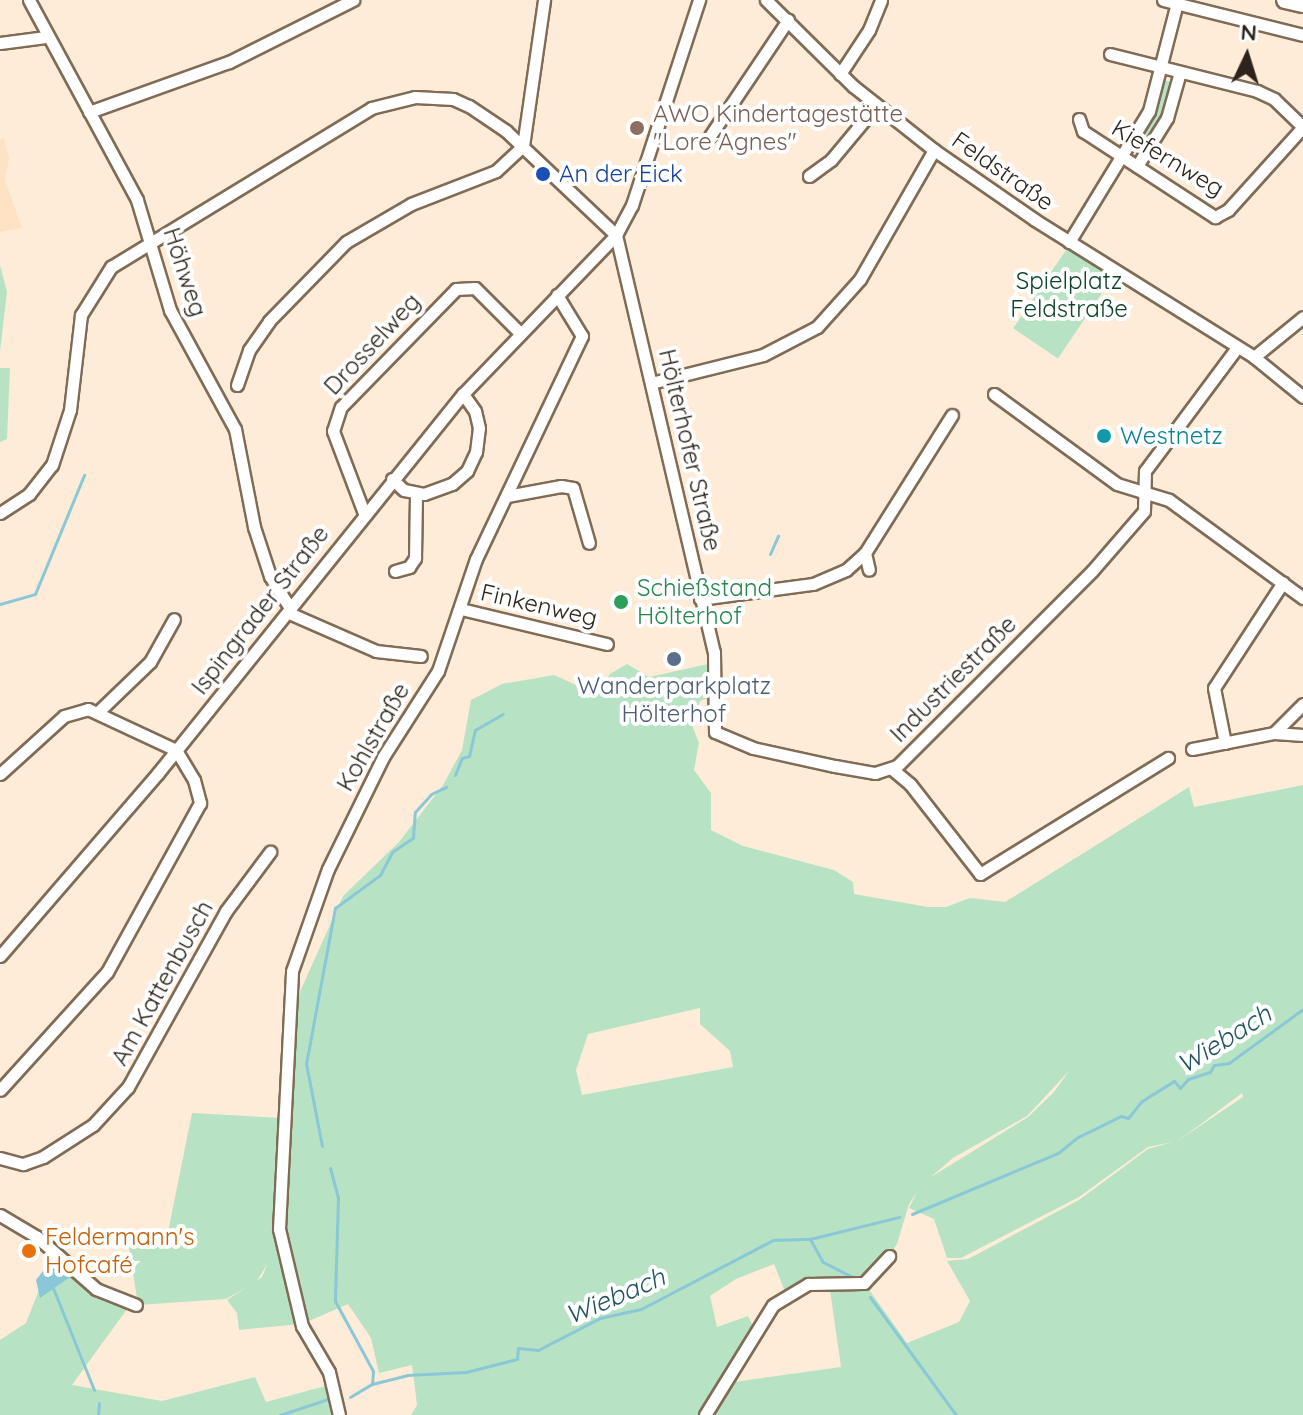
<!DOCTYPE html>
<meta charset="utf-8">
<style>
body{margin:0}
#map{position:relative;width:1303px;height:1415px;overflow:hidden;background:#feecd8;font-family:Quicksand,sans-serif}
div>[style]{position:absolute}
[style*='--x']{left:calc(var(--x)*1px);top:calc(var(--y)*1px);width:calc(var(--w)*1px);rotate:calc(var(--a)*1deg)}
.built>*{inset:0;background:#fee2c3}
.green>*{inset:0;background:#b7e3c4;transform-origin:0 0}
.water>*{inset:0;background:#8ac8d7}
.stream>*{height:3px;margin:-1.5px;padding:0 1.5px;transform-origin:1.5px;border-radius:1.5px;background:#8ac8d7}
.roads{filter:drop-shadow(2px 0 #806c56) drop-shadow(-2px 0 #806c56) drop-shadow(0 2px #806c56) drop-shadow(0 -2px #806c56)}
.street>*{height:11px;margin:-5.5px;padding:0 5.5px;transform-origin:5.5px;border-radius:5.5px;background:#fff}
.primary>*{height:16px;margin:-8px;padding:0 8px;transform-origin:8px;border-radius:8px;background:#fff}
.dots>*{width:22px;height:22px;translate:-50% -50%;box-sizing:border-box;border:4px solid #fff;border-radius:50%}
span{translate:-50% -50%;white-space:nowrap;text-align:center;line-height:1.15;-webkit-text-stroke:8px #fff;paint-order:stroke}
.education-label{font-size:24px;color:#785e54}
.left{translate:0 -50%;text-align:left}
.street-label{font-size:24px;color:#2c241a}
.transit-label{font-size:24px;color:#164399}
.park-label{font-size:24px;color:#0d4426}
.culture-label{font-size:24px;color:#0d838f}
.leisure-label{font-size:24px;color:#27864d}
.service-label{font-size:24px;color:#4e5e75}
.food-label{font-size:24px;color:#c56008}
.water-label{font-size:26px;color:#205460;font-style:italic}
.north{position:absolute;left:1207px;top:16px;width:80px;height:80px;-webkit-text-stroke:6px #fff;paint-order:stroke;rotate:4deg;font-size:22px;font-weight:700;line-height:32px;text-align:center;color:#2c241a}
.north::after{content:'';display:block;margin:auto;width:28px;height:36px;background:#2c241a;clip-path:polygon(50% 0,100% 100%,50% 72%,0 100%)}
</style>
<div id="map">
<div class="built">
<i style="clip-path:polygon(4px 138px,9px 158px,5px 180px,22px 228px,0 232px,0 140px)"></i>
</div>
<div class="green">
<i style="clip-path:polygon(1161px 80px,1173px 82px,1166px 112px,1136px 153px,1132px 149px)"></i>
<i style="left:1068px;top:247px;width:54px;height:98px;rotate:34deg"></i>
<i style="clip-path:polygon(0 265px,7px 292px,0 352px)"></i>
<i style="clip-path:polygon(0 368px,10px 368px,7px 439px,0 442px)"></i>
<i style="clip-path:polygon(evenodd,627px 664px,649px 677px,708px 664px,709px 698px,700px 701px,692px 725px,699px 743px,694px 770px,711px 793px,711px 830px,743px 846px,834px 870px,853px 882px,854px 894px,928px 907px,946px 907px,970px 898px,1005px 902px,1189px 787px,1194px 807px,1303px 785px,1303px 1415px,411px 1415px,417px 1405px,412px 1365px,379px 1373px,371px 1338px,348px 1304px,302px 1324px,281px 1229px,289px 1016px,343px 896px,399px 842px,443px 785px,462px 750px,471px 700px,502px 684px,554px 675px,596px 694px,610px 674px,627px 664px,700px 1008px,700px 1024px,730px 1051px,733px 1067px,582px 1095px,576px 1070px,588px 1034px,700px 1008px,627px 664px,1069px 1071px,1054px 1092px,1028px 1117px,931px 1177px,953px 1158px,1027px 1116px,1069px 1071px,627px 664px,1242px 1093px,1243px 1097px,1176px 1142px,1201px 1124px,1242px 1093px,627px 664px,1173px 1142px,1148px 1149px,1079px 1200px,968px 1259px,947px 1261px,970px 1301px,959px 1322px,907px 1343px,865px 1284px,829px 1283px,841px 1367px,727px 1383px,754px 1328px,748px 1316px,717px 1327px,710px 1296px,736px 1279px,774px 1264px,786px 1294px,818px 1281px,864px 1282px,877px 1273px,897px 1244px,909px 1204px,917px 1192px,909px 1208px,934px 1219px,947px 1258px,961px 1258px,1079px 1197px,1148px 1147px,1173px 1142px)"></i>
<i style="clip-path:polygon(192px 1113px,281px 1118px,279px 1229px,273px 1255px,256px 1282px,226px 1299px,138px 1305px,129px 1247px,167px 1237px)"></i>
<i style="clip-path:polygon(280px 1233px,300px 1324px,239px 1330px,237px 1313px,227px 1300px,262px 1277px)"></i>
<i style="clip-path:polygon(51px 1259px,94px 1290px,130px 1305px,72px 1385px,162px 1401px,255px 1377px,266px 1402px,333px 1384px,338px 1415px,0 1415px,0 1340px,26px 1323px)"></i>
</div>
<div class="water">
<i style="clip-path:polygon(49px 1263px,70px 1277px,40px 1298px,36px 1280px)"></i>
</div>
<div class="stream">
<i style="--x:770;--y:554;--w:20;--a:-66"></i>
<i style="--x:0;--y:604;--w:36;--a:-16"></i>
<i style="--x:35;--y:594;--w:129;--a:-67.6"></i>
<i style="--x:455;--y:775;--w:18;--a:-68"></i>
<i style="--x:462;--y:758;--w:7;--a:-16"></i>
<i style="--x:469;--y:756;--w:27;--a:-77"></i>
<i style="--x:475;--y:730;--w:32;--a:-30"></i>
<i style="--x:322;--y:1146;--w:84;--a:-101"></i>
<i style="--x:306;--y:1064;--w:159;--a:-79.5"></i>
<i style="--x:335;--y:908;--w:56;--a:-36.3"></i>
<i style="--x:380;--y:875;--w:26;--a:-62"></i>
<i style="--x:392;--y:852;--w:25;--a:-34"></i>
<i style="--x:413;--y:838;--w:26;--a:-86"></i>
<i style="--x:415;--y:812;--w:24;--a:-48"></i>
<i style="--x:431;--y:794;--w:17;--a:-25"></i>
<i style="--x:330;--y:1168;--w:30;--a:75"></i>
<i style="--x:338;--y:1197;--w:104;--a:91.7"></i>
<i style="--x:335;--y:1301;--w:80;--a:61.5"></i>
<i style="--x:373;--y:1371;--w:13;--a:94"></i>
<i style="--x:912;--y:1214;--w:158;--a:-22.7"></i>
<i style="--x:1058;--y:1153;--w:26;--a:-39"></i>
<i style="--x:1078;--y:1137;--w:48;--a:-26"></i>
<i style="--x:1121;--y:1116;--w:7;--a:16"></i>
<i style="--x:1128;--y:1118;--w:22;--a:-51"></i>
<i style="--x:1142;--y:1101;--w:38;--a:-32"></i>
<i style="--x:1174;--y:1081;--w:9;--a:49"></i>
<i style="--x:1180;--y:1088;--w:12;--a:-48"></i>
<i style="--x:1188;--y:1079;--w:23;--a:-18"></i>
<i style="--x:1210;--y:1072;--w:8;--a:-60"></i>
<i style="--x:1214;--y:1065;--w:15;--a:-8"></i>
<i style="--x:1229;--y:1063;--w:92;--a:-36.1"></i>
<i style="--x:810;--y:1239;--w:26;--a:61"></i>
<i style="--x:823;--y:1262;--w:34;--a:27"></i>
<i style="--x:53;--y:1288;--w:110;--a:68.1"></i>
<i style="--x:870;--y:1297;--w:146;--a:53.9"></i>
<i style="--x:350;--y:1397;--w:26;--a:-31"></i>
<i style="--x:372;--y:1384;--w:36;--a:-14"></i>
<i style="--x:407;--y:1375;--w:59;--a:-2.9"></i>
<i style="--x:466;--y:1372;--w:53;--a:-14.3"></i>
<i style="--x:517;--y:1359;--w:11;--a:-85"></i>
<i style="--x:518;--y:1348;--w:20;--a:6"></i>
<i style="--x:538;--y:1350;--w:70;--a:-27.3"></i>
<i style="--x:600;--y:1318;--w:42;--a:-12.4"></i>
<i style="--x:641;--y:1309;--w:149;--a:-27.6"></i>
<i style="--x:773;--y:1240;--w:37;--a:-2"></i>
<i style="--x:810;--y:1239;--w:92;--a:-13.9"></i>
<i style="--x:98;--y:1415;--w:12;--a:-85"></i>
<i style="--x:280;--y:1415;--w:51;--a:-18.4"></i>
</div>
<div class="roads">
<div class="street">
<i style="--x:29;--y:0;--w:227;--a:61.6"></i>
<i style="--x:137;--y:200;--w:115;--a:73.3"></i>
<i style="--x:170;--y:310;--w:136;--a:61.4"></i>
<i style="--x:235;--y:429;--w:100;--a:79"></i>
<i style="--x:254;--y:527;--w:52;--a:71.9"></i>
<i style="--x:270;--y:576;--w:39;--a:58"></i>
<i style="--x:766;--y:0;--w:122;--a:44.7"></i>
<i style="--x:853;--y:86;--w:103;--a:38.3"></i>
<i style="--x:934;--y:150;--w:123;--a:34.7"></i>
<i style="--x:1035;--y:220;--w:258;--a:32"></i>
<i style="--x:1254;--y:357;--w:63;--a:39.2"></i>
<i style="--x:1163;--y:0;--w:144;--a:14"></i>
<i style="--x:0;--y:43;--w:46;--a:-7.4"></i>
<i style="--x:1110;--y:54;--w:152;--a:14.1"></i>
<i style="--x:1257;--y:91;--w:19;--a:25"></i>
<i style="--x:1274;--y:99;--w:40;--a:44"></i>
<i style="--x:840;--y:74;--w:53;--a:-56.6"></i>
<i style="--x:869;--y:30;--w:32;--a:-68"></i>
<i style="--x:89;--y:112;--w:149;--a:-19.7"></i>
<i style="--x:229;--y:62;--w:139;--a:-26.6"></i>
<i style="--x:1079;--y:119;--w:13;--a:72"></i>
<i style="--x:1083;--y:131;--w:158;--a:33.1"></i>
<i style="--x:1215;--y:217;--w:15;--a:-28"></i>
<i style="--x:1228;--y:210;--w:112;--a:-47.9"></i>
<i style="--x:710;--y:136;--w:140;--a:-56.1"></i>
<i style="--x:1137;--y:166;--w:57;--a:-58"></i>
<i style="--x:1167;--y:118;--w:48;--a:-74.2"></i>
<i style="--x:809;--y:176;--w:27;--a:-36"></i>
<i style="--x:831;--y:160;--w:70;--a:-50.2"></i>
<i style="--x:616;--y:235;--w:428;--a:76.8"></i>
<i style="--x:714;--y:652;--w:80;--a:89.3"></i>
<i style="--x:715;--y:732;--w:41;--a:22.8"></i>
<i style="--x:753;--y:748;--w:84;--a:12.4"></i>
<i style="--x:835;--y:766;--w:41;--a:9.9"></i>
<i style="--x:875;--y:773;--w:23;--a:-18"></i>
<i style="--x:897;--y:766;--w:276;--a:-45"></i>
<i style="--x:1092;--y:571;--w:79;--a:-49.1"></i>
<i style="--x:1144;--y:511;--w:40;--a:-88.6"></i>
<i style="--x:1145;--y:471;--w:152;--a:-53.3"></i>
<i style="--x:1069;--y:242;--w:153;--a:-58.6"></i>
<i style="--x:1149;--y:111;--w:112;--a:-75.5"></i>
<i style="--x:1254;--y:357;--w:63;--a:-39.2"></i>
<i style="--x:651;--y:383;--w:115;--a:-14"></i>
<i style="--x:763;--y:355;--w:61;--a:-27.4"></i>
<i style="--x:817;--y:327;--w:64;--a:-48.1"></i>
<i style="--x:860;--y:279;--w:149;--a:-60.2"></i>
<i style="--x:237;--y:385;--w:37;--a:-71"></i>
<i style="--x:249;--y:350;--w:35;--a:-55"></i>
<i style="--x:269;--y:321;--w:110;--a:-45.7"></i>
<i style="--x:346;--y:242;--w:75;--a:-30.3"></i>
<i style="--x:411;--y:204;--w:91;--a:-21.2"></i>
<i style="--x:496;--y:171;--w:37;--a:-43"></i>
<i style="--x:523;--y:146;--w:148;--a:-81.8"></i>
<i style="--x:994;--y:394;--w:152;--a:36.2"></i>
<i style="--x:1117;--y:484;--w:54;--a:17.1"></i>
<i style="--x:1169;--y:500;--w:166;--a:36.2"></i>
<i style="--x:392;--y:479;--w:16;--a:43"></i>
<i style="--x:404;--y:490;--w:20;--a:11"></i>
<i style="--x:424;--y:494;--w:30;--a:-20"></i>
<i style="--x:452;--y:484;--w:20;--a:-41"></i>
<i style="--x:467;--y:471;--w:21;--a:-65"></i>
<i style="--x:476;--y:452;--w:24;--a:-83"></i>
<i style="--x:479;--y:428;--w:17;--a:-103"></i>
<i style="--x:475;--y:411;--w:21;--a:-125"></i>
<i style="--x:507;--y:496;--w:55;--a:-10.5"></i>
<i style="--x:561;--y:486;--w:12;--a:9"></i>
<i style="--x:573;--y:488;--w:57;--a:73.8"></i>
<i style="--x:0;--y:513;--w:35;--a:-33"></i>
<i style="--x:29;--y:494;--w:37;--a:-52"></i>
<i style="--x:52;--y:465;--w:58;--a:-71.9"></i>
<i style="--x:70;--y:410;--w:96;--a:-83.4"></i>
<i style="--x:81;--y:315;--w:57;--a:-58"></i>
<i style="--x:111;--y:267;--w:305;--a:-31.4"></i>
<i style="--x:371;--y:108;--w:45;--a:-14"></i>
<i style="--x:415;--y:97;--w:38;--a:3"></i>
<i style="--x:453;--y:99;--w:17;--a:24"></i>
<i style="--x:469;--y:106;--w:45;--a:34"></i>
<i style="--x:506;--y:131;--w:151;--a:43.4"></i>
<i style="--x:364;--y:513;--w:88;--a:-110.7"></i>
<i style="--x:333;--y:431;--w:25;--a:-72"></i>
<i style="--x:341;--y:407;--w:165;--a:-45.7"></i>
<i style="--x:456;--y:289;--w:19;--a:-3"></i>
<i style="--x:475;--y:288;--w:64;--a:45"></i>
<i style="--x:865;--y:553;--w:17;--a:77"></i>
<i style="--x:395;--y:571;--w:15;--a:-16"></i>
<i style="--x:409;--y:567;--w:11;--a:-56"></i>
<i style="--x:415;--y:558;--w:64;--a:-89.1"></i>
<i style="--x:700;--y:599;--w:114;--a:-7.6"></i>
<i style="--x:813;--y:584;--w:36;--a:-23"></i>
<i style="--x:846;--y:570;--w:25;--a:-42"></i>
<i style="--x:865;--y:553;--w:163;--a:-57.8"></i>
<i style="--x:461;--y:609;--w:150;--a:13.5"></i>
<i style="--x:289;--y:613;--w:95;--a:23.6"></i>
<i style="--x:376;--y:651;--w:45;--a:6.3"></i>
<i style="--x:98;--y:712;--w:72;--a:-43.9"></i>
<i style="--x:150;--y:662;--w:49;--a:-60.8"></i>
<i style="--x:1274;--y:733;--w:41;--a:-45"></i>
<i style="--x:1225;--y:743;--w:56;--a:-101.3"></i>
<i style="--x:1214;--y:688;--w:126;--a:-56.9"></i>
<i style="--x:1192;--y:749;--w:84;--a:-11"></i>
<i style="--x:1274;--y:733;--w:29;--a:4"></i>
<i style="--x:892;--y:769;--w:23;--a:40"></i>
<i style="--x:910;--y:784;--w:114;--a:52.1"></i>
<i style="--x:980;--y:874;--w:221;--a:-31.7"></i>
<i style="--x:0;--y:774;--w:86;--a:-42.2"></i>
<i style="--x:64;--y:716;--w:25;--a:-16"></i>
<i style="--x:88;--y:709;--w:97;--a:25"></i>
<i style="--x:176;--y:750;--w:35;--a:59"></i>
<i style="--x:194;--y:780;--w:24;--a:75"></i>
<i style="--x:200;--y:803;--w:193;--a:118.8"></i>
<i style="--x:107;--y:972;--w:159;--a:132.2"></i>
<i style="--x:0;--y:956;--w:242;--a:-49.2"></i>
<i style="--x:158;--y:773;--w:486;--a:-51.2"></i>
<i style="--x:463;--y:394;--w:221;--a:-46.1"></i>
<i style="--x:616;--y:235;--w:34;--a:-62"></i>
<i style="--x:632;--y:205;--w:216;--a:-71.9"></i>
<i style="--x:0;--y:1158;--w:24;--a:15"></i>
<i style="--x:23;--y:1164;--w:21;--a:-19"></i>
<i style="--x:43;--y:1157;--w:59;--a:-32.6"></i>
<i style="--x:93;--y:1125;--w:52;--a:-47.4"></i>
<i style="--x:128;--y:1087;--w:201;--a:-60.9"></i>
<i style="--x:226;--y:911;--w:74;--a:-53.3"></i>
<i style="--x:0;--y:1215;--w:43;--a:30.7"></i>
<i style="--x:37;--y:1237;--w:79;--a:41.4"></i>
<i style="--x:96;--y:1289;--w:43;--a:21.8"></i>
<i style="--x:339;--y:1415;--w:44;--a:-103.1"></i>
<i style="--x:329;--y:1372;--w:53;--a:-120.4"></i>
<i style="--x:302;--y:1326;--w:100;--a:-103.3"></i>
<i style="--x:279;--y:1229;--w:258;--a:-87.1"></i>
<i style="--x:292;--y:971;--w:108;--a:-70.6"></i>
<i style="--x:328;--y:869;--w:125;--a:-63.8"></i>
<i style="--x:383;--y:757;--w:102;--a:-57.4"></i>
<i style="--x:438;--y:671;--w:118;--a:-71.3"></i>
<i style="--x:476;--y:559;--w:247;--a:-64.6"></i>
<i style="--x:582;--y:336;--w:48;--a:-121.4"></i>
<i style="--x:705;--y:1415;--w:129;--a:-58.3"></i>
<i style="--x:773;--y:1305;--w:41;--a:-31"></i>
<i style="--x:808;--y:1284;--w:56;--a:-1"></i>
<i style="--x:864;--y:1283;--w:37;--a:-47"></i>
</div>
<div class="primary">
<i style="--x:1285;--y:0;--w:18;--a:13"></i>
</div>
</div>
<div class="dots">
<i style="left:637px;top:128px;background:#8d6e63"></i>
<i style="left:543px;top:174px;background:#1a4fb4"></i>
<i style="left:1104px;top:436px;background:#0f9aa8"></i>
<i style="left:621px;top:602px;background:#2e9e5b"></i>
<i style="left:674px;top:659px;background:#5c6f8a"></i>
<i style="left:29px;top:1251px;background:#e8710a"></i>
</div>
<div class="education-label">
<span class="left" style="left:653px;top:128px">AWO Kindertagestätte<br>"Lore Agnes"</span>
</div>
<div class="street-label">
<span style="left:1168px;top:158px;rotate:31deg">Kiefernweg</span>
<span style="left:1003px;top:171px;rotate:35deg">Feldstraße</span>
<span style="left:185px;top:272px;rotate:72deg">Höhweg</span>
<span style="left:372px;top:344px;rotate:-47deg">Drosselweg</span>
<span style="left:690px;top:450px;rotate:77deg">Hölterhofer Straße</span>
<span style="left:539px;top:605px;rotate:13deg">Finkenweg</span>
<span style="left:260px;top:610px;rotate:-52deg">Ispingrader Straße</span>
<span style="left:953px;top:679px;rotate:-45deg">Industriestraße</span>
<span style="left:373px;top:737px;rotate:-60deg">Kohlstraße</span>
<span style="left:162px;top:983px;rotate:-61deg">Am Kattenbusch</span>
</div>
<div class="transit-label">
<span class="left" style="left:559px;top:174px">An der Eick</span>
</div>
<div class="park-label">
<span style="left:1069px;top:295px">Spielplatz<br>Feldstraße</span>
</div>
<div class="culture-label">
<span class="left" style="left:1120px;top:436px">Westnetz</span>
</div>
<div class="leisure-label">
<span class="left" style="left:637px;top:602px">Schießstand<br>Hölterhof</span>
</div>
<div class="service-label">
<span style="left:674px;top:700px">Wanderparkplatz<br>Hölterhof</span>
</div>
<div class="food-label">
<span class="left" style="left:45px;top:1251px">Feldermann's<br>Hofcafé</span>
</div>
<div class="water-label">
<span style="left:1224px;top:1039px;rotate:-32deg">Wiebach</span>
<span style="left:615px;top:1296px;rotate:-23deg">Wiebach</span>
</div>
<div class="north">N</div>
</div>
